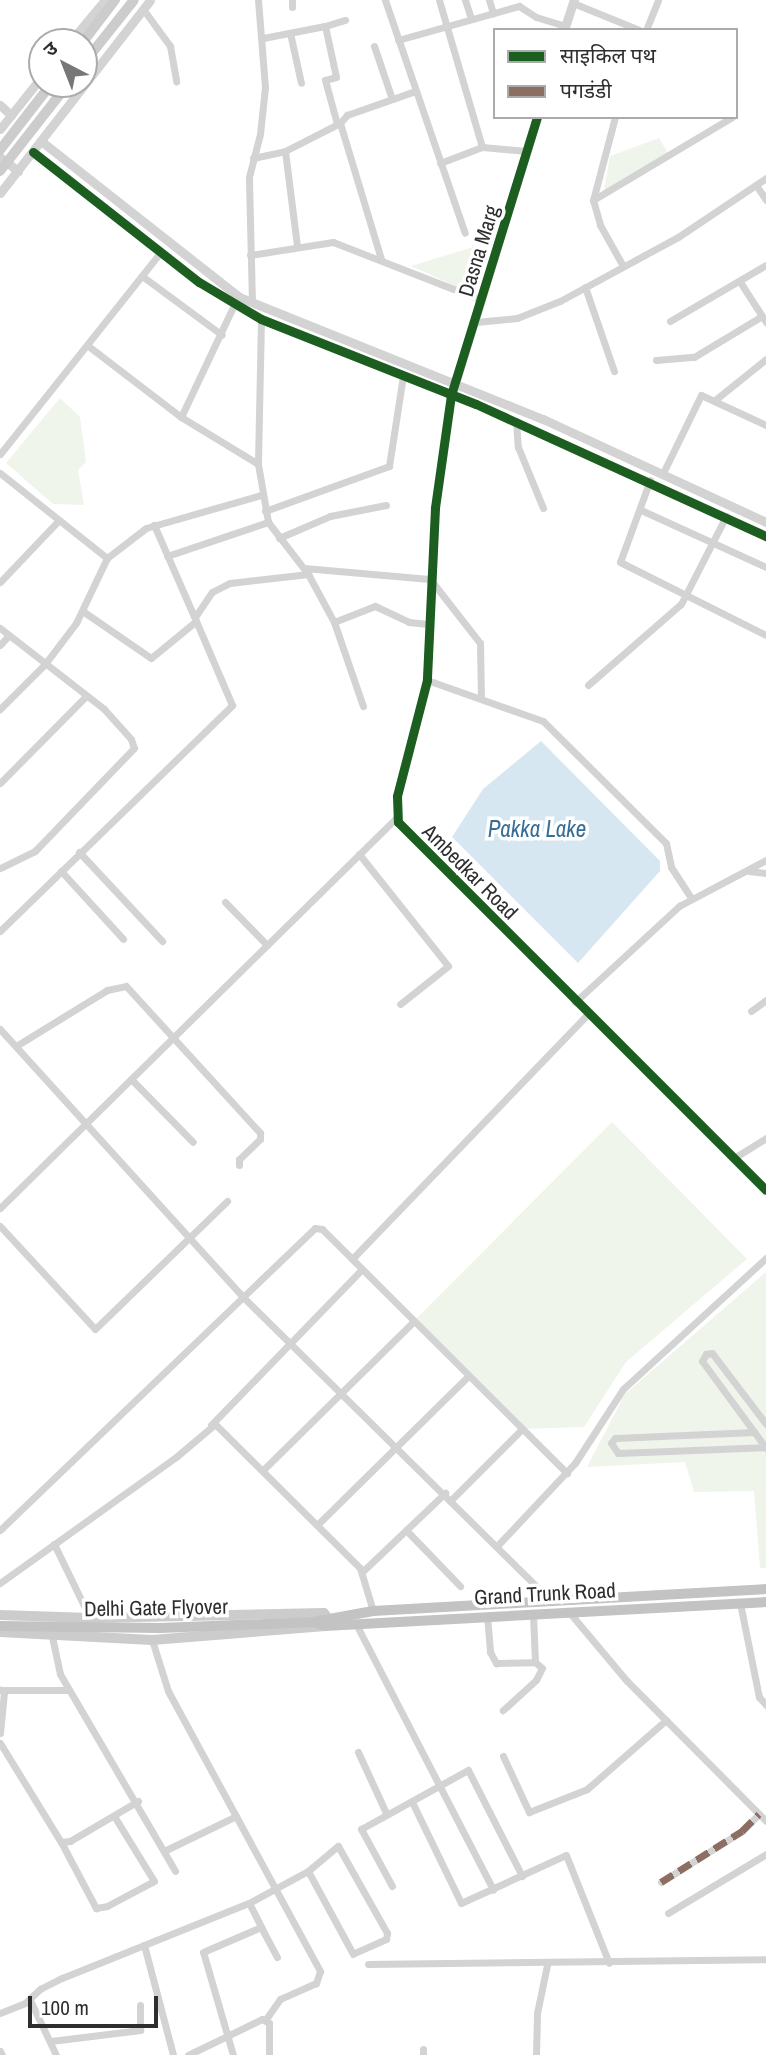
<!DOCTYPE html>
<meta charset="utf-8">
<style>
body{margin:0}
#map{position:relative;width:766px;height:2055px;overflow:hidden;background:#fff;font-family:"Archivo Narrow","Noto Sans Devanagari",sans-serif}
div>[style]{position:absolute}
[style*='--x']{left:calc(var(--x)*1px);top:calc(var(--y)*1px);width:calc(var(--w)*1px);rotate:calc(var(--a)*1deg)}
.green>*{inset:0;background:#f0f5eb}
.water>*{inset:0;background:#d7e7f2}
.minor>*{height:7px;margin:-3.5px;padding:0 3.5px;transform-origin:3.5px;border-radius:3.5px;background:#d3d3d3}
.tertiary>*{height:9px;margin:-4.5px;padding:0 4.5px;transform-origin:4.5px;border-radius:4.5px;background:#d3d3d3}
.secondary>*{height:10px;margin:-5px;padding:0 5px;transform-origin:5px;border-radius:5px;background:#ccc}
.trunk>*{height:10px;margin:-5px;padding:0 5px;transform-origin:5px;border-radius:5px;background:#c3c3c3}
.secondary-bridge>*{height:10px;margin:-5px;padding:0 5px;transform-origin:5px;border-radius:5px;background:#ccc}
.trunk-bridge>*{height:10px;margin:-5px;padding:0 5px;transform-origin:5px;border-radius:5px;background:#c3c3c3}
.quiet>*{height:7px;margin-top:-3.5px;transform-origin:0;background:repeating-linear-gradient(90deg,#8d6e63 0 14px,transparent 0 21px)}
.cycleway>*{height:9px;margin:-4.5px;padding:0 4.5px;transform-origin:4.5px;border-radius:4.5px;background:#1b5e20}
span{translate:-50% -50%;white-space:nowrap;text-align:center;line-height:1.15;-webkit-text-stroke:7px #fff;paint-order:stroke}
.street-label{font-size:21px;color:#2e2e2e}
.water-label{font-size:23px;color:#386e95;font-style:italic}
.legend{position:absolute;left:493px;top:28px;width:245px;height:91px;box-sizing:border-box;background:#fff;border:2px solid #ababab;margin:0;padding:9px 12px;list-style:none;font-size:21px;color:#2e2e2e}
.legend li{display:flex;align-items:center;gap:14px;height:35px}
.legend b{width:35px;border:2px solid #ababab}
.north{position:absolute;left:28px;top:28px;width:70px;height:70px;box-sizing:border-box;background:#fff;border:2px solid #ababab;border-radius:50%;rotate:318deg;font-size:19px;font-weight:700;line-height:28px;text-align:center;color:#2e2e2e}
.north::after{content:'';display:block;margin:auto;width:24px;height:32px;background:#777;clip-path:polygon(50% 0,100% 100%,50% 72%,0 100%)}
.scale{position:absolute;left:28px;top:1996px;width:130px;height:32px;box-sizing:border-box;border:4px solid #2e2e2e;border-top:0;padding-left:9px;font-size:21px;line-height:24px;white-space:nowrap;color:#2e2e2e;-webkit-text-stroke:5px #fff;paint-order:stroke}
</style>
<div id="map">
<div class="green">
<i style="clip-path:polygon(659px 138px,668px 153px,604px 191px,610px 156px)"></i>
<i style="clip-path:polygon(483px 244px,466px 291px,411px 266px)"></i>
<i style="clip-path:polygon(60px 398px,80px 417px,86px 462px,78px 470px,84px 505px,53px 504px,6px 463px)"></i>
<i style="clip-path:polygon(612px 1122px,747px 1259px,626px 1362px,584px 1427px,522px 1429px,413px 1322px)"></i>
<i style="clip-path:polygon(766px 1272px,766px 1568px,760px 1568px,754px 1491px,694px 1492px,685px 1462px,587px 1467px,625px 1394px)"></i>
</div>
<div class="water">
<i style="clip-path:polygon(541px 741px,660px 861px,660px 871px,578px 963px,452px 837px,483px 789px)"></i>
</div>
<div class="minor">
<i style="--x:292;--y:0;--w:7;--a:90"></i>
<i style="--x:385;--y:0;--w:246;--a:71.1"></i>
<i style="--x:439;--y:0;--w:153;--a:73.7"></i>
<i style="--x:465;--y:0;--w:20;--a:72"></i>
<i style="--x:489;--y:0;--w:14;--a:73"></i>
<i style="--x:573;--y:3;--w:71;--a:22.2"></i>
<i style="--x:143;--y:9;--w:46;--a:53.9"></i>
<i style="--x:170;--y:46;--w:36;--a:80"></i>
<i style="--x:325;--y:26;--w:21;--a:-17"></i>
<i style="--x:646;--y:30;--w:32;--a:-68"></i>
<i style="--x:290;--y:33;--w:51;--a:77.6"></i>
<i style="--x:263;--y:38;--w:63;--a:-11"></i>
<i style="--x:325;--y:26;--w:52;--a:77.8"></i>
<i style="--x:336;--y:77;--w:11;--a:165"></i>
<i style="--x:325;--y:80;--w:46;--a:74.7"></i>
<i style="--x:398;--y:40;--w:126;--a:-15.7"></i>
<i style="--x:519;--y:6;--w:20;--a:33"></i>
<i style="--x:536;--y:17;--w:30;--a:17"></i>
<i style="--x:374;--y:46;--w:56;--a:71.2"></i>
<i style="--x:615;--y:117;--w:86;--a:104.8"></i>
<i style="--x:593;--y:200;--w:26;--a:74"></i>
<i style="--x:600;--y:225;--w:47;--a:60.7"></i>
<i style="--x:285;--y:151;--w:96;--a:82.8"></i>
<i style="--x:253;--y:158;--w:33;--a:-12"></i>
<i style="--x:285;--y:151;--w:62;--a:-27"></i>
<i style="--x:440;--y:163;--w:45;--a:-20.9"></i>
<i style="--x:482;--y:147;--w:45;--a:5.1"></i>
<i style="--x:756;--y:185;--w:18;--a:56"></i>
<i style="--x:593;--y:200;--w:162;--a:-30.8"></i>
<i style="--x:250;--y:255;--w:84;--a:-8.9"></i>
<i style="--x:333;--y:242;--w:160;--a:21.3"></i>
<i style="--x:381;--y:259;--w:142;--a:-106.8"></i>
<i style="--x:340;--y:123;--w:11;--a:-49"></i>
<i style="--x:347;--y:115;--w:72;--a:-19.4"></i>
<i style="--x:142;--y:276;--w:99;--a:36.4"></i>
<i style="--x:740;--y:282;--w:48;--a:57"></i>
<i style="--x:585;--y:287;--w:89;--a:71"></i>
<i style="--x:252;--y:303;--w:126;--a:-91.4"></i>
<i style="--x:249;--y:177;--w:44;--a:-75.7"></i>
<i style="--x:260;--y:134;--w:47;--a:-83.9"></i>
<i style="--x:265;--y:87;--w:87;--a:-94.6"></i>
<i style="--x:261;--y:319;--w:145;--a:91.2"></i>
<i style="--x:258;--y:464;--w:59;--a:80.2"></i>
<i style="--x:268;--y:522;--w:66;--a:52.4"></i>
<i style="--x:308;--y:574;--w:55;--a:61.6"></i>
<i style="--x:334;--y:622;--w:89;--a:71"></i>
<i style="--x:670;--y:321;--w:111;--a:-30.3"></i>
<i style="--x:476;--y:322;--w:41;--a:-5.6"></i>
<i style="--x:517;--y:318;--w:46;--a:-21.6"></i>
<i style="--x:560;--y:301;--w:134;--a:-28.5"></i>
<i style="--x:678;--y:237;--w:106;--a:-33.8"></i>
<i style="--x:87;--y:345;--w:118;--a:37.5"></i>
<i style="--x:181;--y:417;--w:90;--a:31.4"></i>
<i style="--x:656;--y:360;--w:38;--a:-5"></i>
<i style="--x:694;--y:357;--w:79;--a:-31.1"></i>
<i style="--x:451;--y:395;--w:114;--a:98.1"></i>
<i style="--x:435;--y:508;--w:172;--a:92.7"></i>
<i style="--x:427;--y:680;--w:120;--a:104.5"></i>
<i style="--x:397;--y:796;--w:26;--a:88"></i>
<i style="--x:398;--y:822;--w:520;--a:45"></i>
<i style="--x:715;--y:400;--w:65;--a:-38.8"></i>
<i style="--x:181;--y:417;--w:126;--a:-64.7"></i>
<i style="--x:516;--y:421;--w:26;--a:86"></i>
<i style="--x:518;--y:447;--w:66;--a:67.7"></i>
<i style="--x:0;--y:454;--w:257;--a:-51.5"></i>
<i style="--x:0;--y:473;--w:137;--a:38.5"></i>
<i style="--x:107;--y:558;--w:72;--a:115.5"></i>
<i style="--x:76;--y:623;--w:51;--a:127.1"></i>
<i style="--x:45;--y:664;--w:64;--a:135"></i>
<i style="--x:663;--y:473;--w:87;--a:-64"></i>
<i style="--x:701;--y:395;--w:72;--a:24.8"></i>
<i style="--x:650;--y:480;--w:87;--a:110.1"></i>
<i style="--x:620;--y:562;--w:163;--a:26.6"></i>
<i style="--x:641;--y:510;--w:137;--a:24.5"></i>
<i style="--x:265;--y:511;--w:132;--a:-19.9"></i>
<i style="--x:389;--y:466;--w:91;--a:-81.2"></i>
<i style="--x:279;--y:538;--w:56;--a:-23.3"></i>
<i style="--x:330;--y:516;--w:57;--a:-11.1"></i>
<i style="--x:167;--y:556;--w:107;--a:-18.6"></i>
<i style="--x:107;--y:558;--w:49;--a:-37.6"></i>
<i style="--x:146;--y:528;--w:120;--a:-16"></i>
<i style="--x:304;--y:568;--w:126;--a:5"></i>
<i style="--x:430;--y:579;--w:81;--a:52"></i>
<i style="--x:480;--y:643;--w:55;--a:89"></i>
<i style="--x:0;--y:582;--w:84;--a:-46.4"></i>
<i style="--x:84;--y:612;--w:81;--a:34.5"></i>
<i style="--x:151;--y:658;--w:58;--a:-39.4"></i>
<i style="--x:196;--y:621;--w:105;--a:-113.6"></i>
<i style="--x:195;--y:617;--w:30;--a:-56"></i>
<i style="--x:212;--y:592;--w:20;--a:-27"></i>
<i style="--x:230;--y:583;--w:79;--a:-6.6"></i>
<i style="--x:334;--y:622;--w:44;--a:-21.3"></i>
<i style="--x:375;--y:606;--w:38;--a:25"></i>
<i style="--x:409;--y:622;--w:19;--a:6"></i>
<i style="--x:0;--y:628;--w:132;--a:37.9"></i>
<i style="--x:104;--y:709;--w:40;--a:48"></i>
<i style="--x:131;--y:739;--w:9;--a:72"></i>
<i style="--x:134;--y:748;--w:143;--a:133.9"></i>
<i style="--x:35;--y:851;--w:39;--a:154"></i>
<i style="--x:0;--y:645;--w:13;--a:-48"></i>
<i style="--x:427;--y:680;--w:123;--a:19.5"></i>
<i style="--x:543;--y:721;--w:173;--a:44.8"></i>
<i style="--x:666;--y:843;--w:25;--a:78"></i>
<i style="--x:671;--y:867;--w:37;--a:57"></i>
<i style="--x:588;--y:685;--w:123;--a:-41.1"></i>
<i style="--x:681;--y:604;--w:99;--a:-62.9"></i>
<i style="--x:0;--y:783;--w:122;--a:-45.3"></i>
<i style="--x:79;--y:852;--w:122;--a:47"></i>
<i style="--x:359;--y:854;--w:143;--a:51.5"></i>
<i style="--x:448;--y:966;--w:61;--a:141.6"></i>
<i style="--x:61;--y:871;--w:92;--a:47.6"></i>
<i style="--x:749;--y:871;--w:17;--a:7"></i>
<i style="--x:225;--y:902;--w:60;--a:45.7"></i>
<i style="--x:0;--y:931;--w:324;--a:-44.2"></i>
<i style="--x:232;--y:705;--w:91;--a:-113.2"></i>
<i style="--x:575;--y:1002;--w:142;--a:-42.7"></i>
<i style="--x:679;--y:906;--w:98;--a:-27.9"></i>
<i style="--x:751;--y:1011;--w:19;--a:-36"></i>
<i style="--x:0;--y:1029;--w:360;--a:47.8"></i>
<i style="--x:242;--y:1296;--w:414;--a:44.6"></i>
<i style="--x:537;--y:1587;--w:13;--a:90"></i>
<i style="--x:16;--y:1046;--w:107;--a:-31.6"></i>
<i style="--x:107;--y:990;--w:19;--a:-12"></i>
<i style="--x:126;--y:986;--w:199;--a:47.6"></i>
<i style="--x:260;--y:1133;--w:6;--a:90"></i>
<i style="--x:260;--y:1139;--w:29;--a:136"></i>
<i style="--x:239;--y:1159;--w:6;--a:90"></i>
<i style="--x:131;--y:1079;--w:88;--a:45.5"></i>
<i style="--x:734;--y:1158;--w:38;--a:-32"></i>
<i style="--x:0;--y:1208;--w:557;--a:-44.56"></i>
<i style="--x:0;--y:1226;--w:140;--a:47.3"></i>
<i style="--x:95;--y:1329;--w:184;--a:-44.1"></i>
<i style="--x:352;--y:1259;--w:340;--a:-46.1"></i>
<i style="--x:766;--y:1424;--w:89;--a:-127.3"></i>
<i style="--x:712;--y:1353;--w:6;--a:171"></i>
<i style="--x:706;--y:1354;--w:8;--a:120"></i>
<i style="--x:702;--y:1361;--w:108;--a:53.7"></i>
<i style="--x:211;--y:1425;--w:217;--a:-45.9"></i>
<i style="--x:754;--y:1432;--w:139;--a:177.5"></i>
<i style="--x:615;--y:1438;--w:6;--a:129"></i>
<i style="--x:611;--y:1443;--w:12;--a:55"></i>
<i style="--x:618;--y:1453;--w:148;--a:-2.3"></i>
<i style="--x:263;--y:1470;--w:211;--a:-44.6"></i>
<i style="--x:451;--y:1500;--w:100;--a:-45"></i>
<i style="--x:317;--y:1525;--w:212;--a:-44.6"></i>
<i style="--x:0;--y:1530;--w:436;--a:-43.8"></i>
<i style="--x:315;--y:1228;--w:7;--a:8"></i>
<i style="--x:322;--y:1229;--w:346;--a:44.9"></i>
<i style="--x:406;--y:1530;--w:78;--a:46"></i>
<i style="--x:54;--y:1544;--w:82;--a:64.1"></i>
<i style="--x:497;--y:1546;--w:114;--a:-46.8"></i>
<i style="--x:575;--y:1463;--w:88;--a:-57"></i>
<i style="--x:623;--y:1389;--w:194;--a:-42.5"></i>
<i style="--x:362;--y:1572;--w:115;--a:-43.6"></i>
<i style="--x:0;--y:1583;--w:216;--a:-35.6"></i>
<i style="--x:176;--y:1457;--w:51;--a:-40.2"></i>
<i style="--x:215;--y:1424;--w:204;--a:44.8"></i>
<i style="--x:360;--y:1568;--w:45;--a:73.2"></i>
<i style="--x:740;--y:1603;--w:96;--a:78.6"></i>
<i style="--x:759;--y:1697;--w:11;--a:49"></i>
<i style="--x:569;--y:1612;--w:90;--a:50"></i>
<i style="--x:627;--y:1681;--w:197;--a:45.2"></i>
<i style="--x:533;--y:1614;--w:48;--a:87.6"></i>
<i style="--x:487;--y:1616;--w:36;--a:85"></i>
<i style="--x:490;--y:1652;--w:13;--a:61"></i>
<i style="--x:496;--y:1663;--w:39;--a:-1"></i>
<i style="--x:535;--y:1662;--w:9;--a:41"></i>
<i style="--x:542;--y:1668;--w:13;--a:117"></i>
<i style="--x:536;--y:1680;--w:45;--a:137.7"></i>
<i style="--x:356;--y:1624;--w:299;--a:62.7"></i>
<i style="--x:51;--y:1632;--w:43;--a:77.9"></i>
<i style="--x:60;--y:1674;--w:228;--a:59.7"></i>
<i style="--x:152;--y:1640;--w:53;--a:72.6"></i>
<i style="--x:168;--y:1691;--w:319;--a:61.5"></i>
<i style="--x:320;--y:1971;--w:13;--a:108"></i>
<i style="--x:316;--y:1983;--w:39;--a:156"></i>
<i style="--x:280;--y:1999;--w:24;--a:125"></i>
<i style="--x:1;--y:1690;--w:68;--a:0"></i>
<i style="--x:0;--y:1733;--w:41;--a:-84.4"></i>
<i style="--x:4;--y:1692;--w:4;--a:-146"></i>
<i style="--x:0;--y:1743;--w:116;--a:58.4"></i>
<i style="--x:61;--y:1842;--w:9;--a:-6"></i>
<i style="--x:70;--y:1841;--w:79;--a:-30.5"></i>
<i style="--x:358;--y:1752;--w:69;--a:65.3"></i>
<i style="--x:503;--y:1756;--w:62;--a:65.1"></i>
<i style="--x:529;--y:1812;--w:62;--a:-21.6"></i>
<i style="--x:587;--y:1789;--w:105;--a:-41.1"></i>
<i style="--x:412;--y:1802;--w:112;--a:64.1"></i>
<i style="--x:461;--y:1903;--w:115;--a:-24.6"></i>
<i style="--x:566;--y:1855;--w:116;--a:68.3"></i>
<i style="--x:61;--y:1842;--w:75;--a:62.1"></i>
<i style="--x:96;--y:1908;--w:11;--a:-10"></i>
<i style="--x:107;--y:1906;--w:53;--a:-28"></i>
<i style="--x:154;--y:1881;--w:76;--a:-121.6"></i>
<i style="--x:164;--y:1851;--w:80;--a:-25.9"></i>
<i style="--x:661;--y:1882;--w:96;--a:-32.2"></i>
<i style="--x:742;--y:1831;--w:24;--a:-45"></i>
<i style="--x:392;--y:1886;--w:65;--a:-118.5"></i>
<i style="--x:361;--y:1829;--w:122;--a:-28.9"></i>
<i style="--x:468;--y:1770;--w:119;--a:63"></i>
<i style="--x:249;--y:1903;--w:27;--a:63"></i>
<i style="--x:668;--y:1913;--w:114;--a:-31"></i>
<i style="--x:144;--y:1945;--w:114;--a:75.2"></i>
<i style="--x:368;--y:1964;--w:398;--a:-0.7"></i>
<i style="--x:30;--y:2000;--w:61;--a:64.7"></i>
<i style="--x:0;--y:2013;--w:27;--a:-22"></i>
<i style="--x:25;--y:2003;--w:21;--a:-43"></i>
<i style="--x:40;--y:1989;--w:25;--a:-27"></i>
<i style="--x:62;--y:1978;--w:201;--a:-21.9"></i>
<i style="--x:249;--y:1903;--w:67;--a:-28.5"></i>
<i style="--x:308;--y:1871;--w:39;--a:-40"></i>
<i style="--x:338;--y:1846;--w:100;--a:60.6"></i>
<i style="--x:387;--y:1933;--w:6;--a:99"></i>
<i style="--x:386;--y:1939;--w:36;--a:156"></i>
<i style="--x:353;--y:1954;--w:94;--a:-118.5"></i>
<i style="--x:51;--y:2041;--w:90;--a:-7"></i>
<i style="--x:140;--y:2030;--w:25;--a:-90"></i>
<i style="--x:0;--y:2051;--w:4;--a:63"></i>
<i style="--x:188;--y:2055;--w:82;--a:-25.9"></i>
<i style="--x:262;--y:2019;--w:8;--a:30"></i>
<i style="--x:269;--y:2023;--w:32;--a:90"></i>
<i style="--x:233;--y:2055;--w:107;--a:-106.2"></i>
<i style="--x:203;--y:1952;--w:63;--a:-23.3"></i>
<i style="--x:261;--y:1927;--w:34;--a:62"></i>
<i style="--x:423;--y:2055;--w:6;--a:-90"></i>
<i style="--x:536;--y:2055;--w:42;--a:-88.6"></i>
<i style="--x:537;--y:2013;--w:49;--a:-78.2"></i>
</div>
<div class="tertiary">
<i style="--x:564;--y:30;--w:32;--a:-72"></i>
<i style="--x:70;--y:42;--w:55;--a:-50.2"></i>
<i style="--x:0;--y:105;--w:15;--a:42"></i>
<i style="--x:0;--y:129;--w:68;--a:-51.6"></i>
<i style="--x:41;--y:141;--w:252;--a:38.2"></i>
<i style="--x:239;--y:297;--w:328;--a:21.9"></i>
<i style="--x:543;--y:419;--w:246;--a:24.8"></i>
<i style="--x:33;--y:152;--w:211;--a:38.1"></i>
<i style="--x:199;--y:282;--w:72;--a:30.8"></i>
<i style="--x:261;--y:319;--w:231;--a:21.6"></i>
<i style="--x:476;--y:404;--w:319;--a:24.5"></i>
<i style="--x:0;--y:157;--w:23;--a:38"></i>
<i style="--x:0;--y:193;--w:244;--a:-52.1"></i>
<i style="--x:453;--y:390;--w:286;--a:-72.9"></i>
</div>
<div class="secondary">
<i style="--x:83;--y:42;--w:53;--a:-52.7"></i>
<i style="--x:84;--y:63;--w:80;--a:-51.6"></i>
<i style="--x:0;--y:1615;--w:90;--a:1.9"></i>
<i style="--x:90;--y:1618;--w:234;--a:-1.2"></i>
<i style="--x:324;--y:1613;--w:5;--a:53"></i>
<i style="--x:0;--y:1632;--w:152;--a:3"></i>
<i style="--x:152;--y:1640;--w:174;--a:-4.6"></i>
</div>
<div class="trunk">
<i style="--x:313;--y:1622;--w:61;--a:-10.4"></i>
<i style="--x:373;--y:1611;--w:394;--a:-3.2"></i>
<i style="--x:313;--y:1622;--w:13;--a:18"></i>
<i style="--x:325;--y:1626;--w:442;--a:-3.1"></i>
</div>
<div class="secondary-bridge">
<i style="--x:0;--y:150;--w:83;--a:-52.3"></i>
<i style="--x:0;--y:171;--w:110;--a:-52"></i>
</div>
<div class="trunk-bridge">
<i style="--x:0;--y:1626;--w:160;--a:0.7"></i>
<i style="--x:160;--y:1628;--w:153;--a:-2.2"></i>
</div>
<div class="quiet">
<i style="--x:661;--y:1882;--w:96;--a:-32.2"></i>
<i style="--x:742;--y:1831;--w:24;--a:-45"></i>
</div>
<div class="cycleway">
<i style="--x:537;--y:117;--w:291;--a:107.2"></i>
<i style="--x:451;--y:395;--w:114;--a:98.1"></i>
<i style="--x:435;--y:508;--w:172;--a:92.7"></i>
<i style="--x:427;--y:680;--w:120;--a:104.5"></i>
<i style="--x:397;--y:796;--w:26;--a:88"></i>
<i style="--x:398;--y:822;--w:520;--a:45"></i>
<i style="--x:33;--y:152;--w:211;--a:38.1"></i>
<i style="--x:199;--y:282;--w:72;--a:30.8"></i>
<i style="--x:261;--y:319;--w:231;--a:21.6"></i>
<i style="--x:476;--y:404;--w:319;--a:24.5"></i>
</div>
<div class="street-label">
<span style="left:479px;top:251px;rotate:-73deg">Dasna Marg</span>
<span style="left:470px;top:872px;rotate:45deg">Ambedkar Road</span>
<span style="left:545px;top:1594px;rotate:-3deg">Grand Trunk Road</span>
<span style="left:156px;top:1608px;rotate:-1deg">Delhi Gate Flyover</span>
</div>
<div class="water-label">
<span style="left:537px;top:829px">Pakka Lake</span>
</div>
<ul class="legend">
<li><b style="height:9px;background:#1b5e20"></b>साइकिल पथ</li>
<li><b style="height:9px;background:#8d6e63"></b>पगडंडी</li>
</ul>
<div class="north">उ</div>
<div class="scale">100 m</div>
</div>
